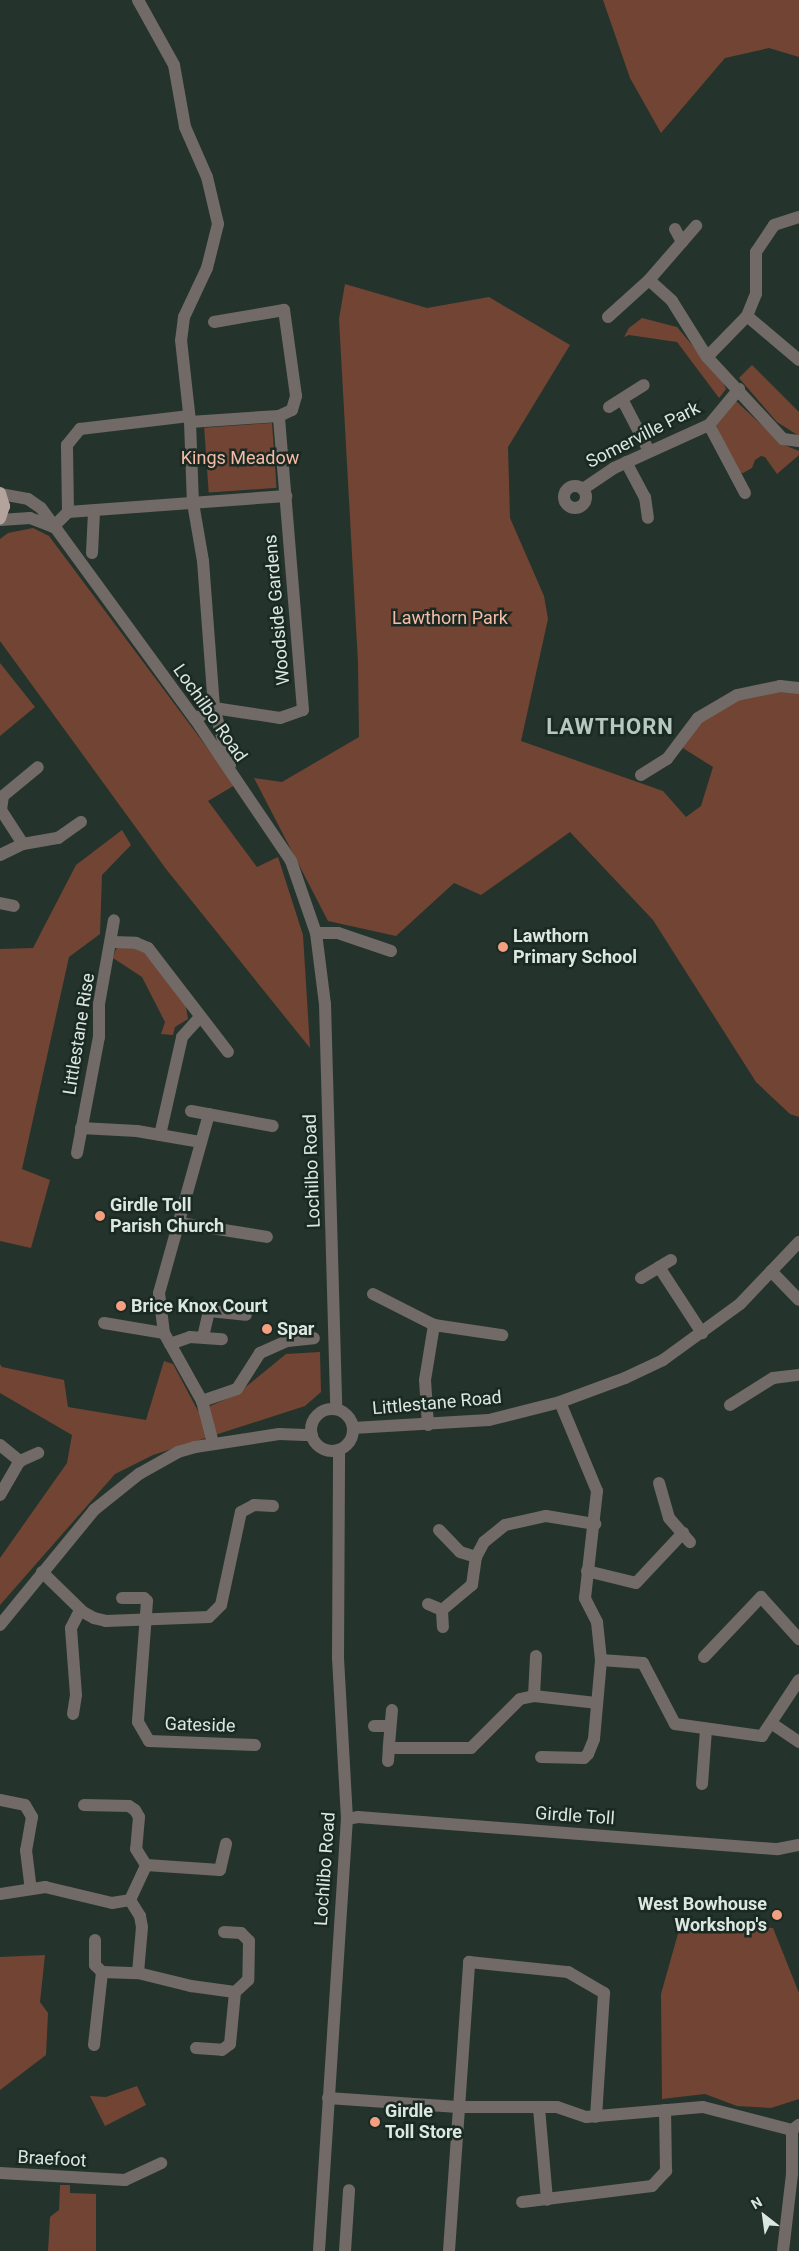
<!DOCTYPE html>
<style>
body{margin:0}
#map{position:relative;width:799px;height:2251px;overflow:hidden;background:#24342c;font-family:Roboto,sans-serif}
div>[style]{position:absolute}
[style*='--x']{left:calc(var(--x)*1px);top:calc(var(--y)*1px);width:calc(var(--w)*1px);rotate:calc(var(--a)*1deg)}
.green>*{inset:0;background:#724433;transform-origin:0 0}
.minor>*{height:12px;margin:-6px;padding:0 6px;transform-origin:6px;border-radius:6px;background:#726a67}
.minor>.ring{margin:-6px;padding:0;box-sizing:content-box;background:none;border:12px solid #726a67;border-radius:50%}
.major>*{height:12px;margin:-6px;padding:0 6px;transform-origin:6px;border-radius:6px;background:#b4a39d}
.dots>*{width:14px;height:14px;translate:-50% -50%;box-sizing:border-box;border:2px solid #1a2a23;border-radius:50%}
span{translate:-50% -50%;white-space:nowrap;text-align:center;line-height:1.15;-webkit-text-stroke:5px #1a2a23;paint-order:stroke}
.street-label{font-size:18px;color:#dde7e2}
.park-label{font-size:18px;color:#f5bba6}
.poi-label{font-size:18px;color:#dde7e2;font-weight:700}
.left{translate:0 -50%;text-align:left}
.right{translate:-100% -50%;text-align:right}
.district-label{font-size:22px;color:#b5c9bf;font-weight:700;letter-spacing:1px}
.north{position:absolute;left:739px;top:2191px;width:50px;height:50px;-webkit-text-stroke:4px #1a2a23;paint-order:stroke;rotate:330deg;font-size:14px;font-weight:700;line-height:20px;text-align:center;color:#dde7e2}
.north::after{content:'';display:block;margin:auto;width:18px;height:22px;background:#dde7e2;clip-path:polygon(50% 0,100% 100%,50% 72%,0 100%)}
</style>
<div id="map">
<div class="green">
<i style="clip-path:polygon(603px 0,799px 0,799px 57px,769px 48px,725px 58px,661px 133px,630px 78px)"></i>
<i style="clip-path:polygon(345px 284px,427px 308px,489px 297px,570px 345px,508px 447px,510px 518px,544px 596px,548px 619px,521px 741px,663px 791px,686px 817px,701px 806px,713px 767px,678px 745px,698px 718px,737px 695px,799px 688px,799px 1117px,790px 1114px,756px 1082px,653px 920px,570px 832px,481px 895px,454px 883px,396px 936px,328px 921px,254px 778px,282px 782px,359px 737px,358px 663px,339px 319px)"></i>
<i style="clip-path:polygon(642px 318px,677px 327px,723px 382px,726px 389px,719px 398px,677px 342px,629px 335px,624px 337px,629px 328px)"></i>
<i style="clip-path:polygon(752px 365px,799px 412px,799px 436px,777px 422px,739px 378px)"></i>
<i style="clip-path:polygon(736px 401px,782px 444px,799px 451px,799px 455px,777px 474px,765px 457px,761px 456px,755px 460px,752px 468px,743px 473px,737px 472px,716px 425px)"></i>
<i style="left:272px;top:423px;width:65px;height:68px;rotate:86deg"></i>
<i style="clip-path:polygon(33px 528px,49px 536px,235px 785px,208px 801px,257px 867px,278px 857px,303px 935px,310px 1048px,166px 869px,0 641px,0 539px,8px 533px)"></i>
<i style="clip-path:polygon(0 663px,35px 707px,0 736px)"></i>
<i style="clip-path:polygon(122px 830px,131px 845px,102px 875px,100px 934px,69px 957px,22px 1169px,50px 1180px,31px 1248px,0 1241px,0 949px,33px 948px,76px 865px)"></i>
<i style="clip-path:polygon(121px 946px,139px 947px,185px 1001px,188px 1019px,175px 1027px,173px 1035px,161px 1034px,165px 1022px,142px 977px,113px 958px,116px 949px)"></i>
<i style="clip-path:polygon(320px 1352px,321px 1392px,305px 1406px,153px 1455px,115px 1474px,0 1605px,0 1558px,67px 1463px,72px 1435px,0 1393px,0 1364px,2px 1367px,64px 1380px,68px 1407px,146px 1420px,164px 1361px,173px 1364px,198px 1411px,236px 1395px,286px 1354px)"></i>
<i style="clip-path:polygon(681px 1923px,773px 1928px,799px 1993px,799px 2099px,771px 2108px,737px 2106px,705px 2094px,662px 2099px,661px 1994px)"></i>
<i style="clip-path:polygon(45px 1955px,40px 2002px,48px 2013px,46px 2055px,0 2090px,0 1957px)"></i>
<i style="clip-path:polygon(137px 2086px,146px 2105px,105px 2126px,90px 2096px,106px 2097px)"></i>
<i style="clip-path:polygon(60px 2185px,70px 2185px,70px 2193px,96px 2194px,96px 2251px,48px 2251px,50px 2217px,59px 2210px)"></i>
</div>
<div class="minor">
<i style="--x:138;--y:0;--w:74;--a:61"></i>
<i style="--x:174;--y:65;--w:63;--a:79.9"></i>
<i style="--x:185;--y:127;--w:55;--a:66.3"></i>
<i style="--x:207;--y:177;--w:48;--a:76.8"></i>
<i style="--x:218;--y:224;--w:45;--a:104"></i>
<i style="--x:207;--y:268;--w:54;--a:115.1"></i>
<i style="--x:184;--y:317;--w:23;--a:97"></i>
<i style="--x:181;--y:340;--w:82;--a:83.7"></i>
<i style="--x:190;--y:422;--w:81;--a:87.9"></i>
<i style="--x:193;--y:503;--w:59;--a:80.2"></i>
<i style="--x:203;--y:561;--w:147;--a:85.7"></i>
<i style="--x:214;--y:708;--w:22;--a:150"></i>
<i style="--x:675;--y:229;--w:15;--a:62"></i>
<i style="--x:649;--y:280;--w:31;--a:42"></i>
<i style="--x:672;--y:301;--w:66;--a:58"></i>
<i style="--x:707;--y:357;--w:112;--a:47.2"></i>
<i style="--x:783;--y:439;--w:16;--a:7"></i>
<i style="--x:747;--y:316;--w:68;--a:40.2"></i>
<i style="--x:608;--y:317;--w:55;--a:-42.1"></i>
<i style="--x:649;--y:280;--w:72;--a:-49"></i>
<i style="--x:707;--y:357;--w:57;--a:-45.7"></i>
<i style="--x:747;--y:316;--w:24;--a:-68"></i>
<i style="--x:756;--y:294;--w:42;--a:-90"></i>
<i style="--x:756;--y:252;--w:32;--a:-56"></i>
<i style="--x:774;--y:225;--w:26;--a:-18"></i>
<i style="--x:623;--y:401;--w:56;--a:62.5"></i>
<i style="--x:609;--y:407;--w:41;--a:-32.2"></i>
<i style="--x:190;--y:422;--w:89;--a:-3.9"></i>
<i style="--x:279;--y:416;--w:14;--a:-25"></i>
<i style="--x:292;--y:410;--w:15;--a:-74"></i>
<i style="--x:296;--y:396;--w:87;--a:-97.9"></i>
<i style="--x:284;--y:310;--w:71;--a:170.3"></i>
<i style="--x:709;--y:425;--w:77;--a:62.1"></i>
<i style="--x:626;--y:462;--w:40;--a:62"></i>
<i style="--x:645;--y:497;--w:21;--a:82"></i>
<i class="ring" style="left:564px;top:486px;width:10px;height:10px"></i>
<i style="--x:583;--y:489;--w:37;--a:-34"></i>
<i style="--x:614;--y:468;--w:104;--a:-24.4"></i>
<i style="--x:709;--y:425;--w:47;--a:-50.2"></i>
<i style="--x:0;--y:494;--w:28;--a:10"></i>
<i style="--x:28;--y:499;--w:16;--a:35"></i>
<i style="--x:41;--y:508;--w:261;--a:53.9"></i>
<i style="--x:195;--y:719;--w:171;--a:55.9"></i>
<i style="--x:291;--y:861;--w:76;--a:70.9"></i>
<i style="--x:316;--y:933;--w:72;--a:82.8"></i>
<i style="--x:325;--y:1004;--w:405;--a:88.4"></i>
<i style="--x:68;--y:512;--w:67;--a:-90.9"></i>
<i style="--x:67;--y:445;--w:21;--a:-51"></i>
<i style="--x:80;--y:429;--w:110;--a:-6.8"></i>
<i style="--x:0;--y:520;--w:30;--a:-4"></i>
<i style="--x:30;--y:518;--w:25;--a:21"></i>
<i style="--x:53;--y:527;--w:21;--a:-45"></i>
<i style="--x:68;--y:512;--w:219;--a:-4.2"></i>
<i style="--x:92;--y:553;--w:41;--a:-87.2"></i>
<i style="--x:230;--y:765;--w:59;--a:-105.7"></i>
<i style="--x:214;--y:708;--w:67;--a:8.6"></i>
<i style="--x:280;--y:718;--w:24;--a:-19"></i>
<i style="--x:303;--y:710;--w:295;--a:-94.7"></i>
<i style="--x:641;--y:775;--w:31;--a:-32"></i>
<i style="--x:667;--y:759;--w:51;--a:-52.9"></i>
<i style="--x:698;--y:718;--w:45;--a:-30.5"></i>
<i style="--x:737;--y:695;--w:44;--a:-11.8"></i>
<i style="--x:780;--y:686;--w:19;--a:6"></i>
<i style="--x:23;--y:844;--w:40;--a:-122.9"></i>
<i style="--x:1;--y:810;--w:14;--a:-82"></i>
<i style="--x:3;--y:796;--w:45;--a:-39.6"></i>
<i style="--x:0;--y:855;--w:25;--a:-26"></i>
<i style="--x:23;--y:844;--w:36;--a:-10"></i>
<i style="--x:58;--y:838;--w:28;--a:-35"></i>
<i style="--x:0;--y:903;--w:14;--a:12"></i>
<i style="--x:316;--y:933;--w:22;--a:0"></i>
<i style="--x:338;--y:933;--w:56;--a:18.8"></i>
<i style="--x:112;--y:942;--w:24;--a:2"></i>
<i style="--x:136;--y:943;--w:13;--a:23"></i>
<i style="--x:148;--y:948;--w:131;--a:52.4"></i>
<i style="--x:191;--y:1111;--w:83;--a:10.4"></i>
<i style="--x:209;--y:1114;--w:186;--a:105.6"></i>
<i style="--x:159;--y:1293;--w:40;--a:82.9"></i>
<i style="--x:164;--y:1333;--w:78;--a:60.8"></i>
<i style="--x:202;--y:1401;--w:43;--a:75.3"></i>
<i style="--x:81;--y:1128;--w:56;--a:3.1"></i>
<i style="--x:137;--y:1131;--w:65;--a:9.8"></i>
<i style="--x:160;--y:1135;--w:100;--a:-77.3"></i>
<i style="--x:182;--y:1037;--w:27;--a:-48"></i>
<i style="--x:77;--y:1153;--w:118;--a:-79.3"></i>
<i style="--x:99;--y:1037;--w:33;--a:-90"></i>
<i style="--x:99;--y:1004;--w:85;--a:-79.9"></i>
<i style="--x:180;--y:1223;--w:88;--a:9.1"></i>
<i style="--x:659;--y:1267;--w:79;--a:56.9"></i>
<i style="--x:771;--y:1271;--w:40;--a:46"></i>
<i style="--x:641;--y:1278;--w:35;--a:-31"></i>
<i style="--x:373;--y:1294;--w:68;--a:26.9"></i>
<i style="--x:104;--y:1323;--w:61;--a:9.5"></i>
<i style="--x:203;--y:1337;--w:27;--a:-77"></i>
<i style="--x:209;--y:1311;--w:37;--a:6"></i>
<i style="--x:170;--y:1344;--w:21;--a:-19"></i>
<i style="--x:190;--y:1337;--w:32;--a:4"></i>
<i style="--x:202;--y:1401;--w:37;--a:-19"></i>
<i style="--x:237;--y:1389;--w:43;--a:-57.4"></i>
<i style="--x:260;--y:1353;--w:30;--a:-24"></i>
<i style="--x:287;--y:1341;--w:27;--a:-6"></i>
<i style="--x:730;--y:1405;--w:51;--a:-32.1"></i>
<i style="--x:773;--y:1378;--w:26;--a:-7"></i>
<i class="ring" style="left:311px;top:1409px;width:30px;height:30px"></i>
<i style="--x:428;--y:1425;--w:45;--a:-93.8"></i>
<i style="--x:425;--y:1380;--w:56;--a:-80.7"></i>
<i style="--x:434;--y:1325;--w:69;--a:8.4"></i>
<i style="--x:353;--y:1428;--w:136;--a:-3.4"></i>
<i style="--x:489;--y:1420;--w:73;--a:-14.2"></i>
<i style="--x:560;--y:1402;--w:69;--a:-20.3"></i>
<i style="--x:625;--y:1378;--w:42;--a:-25.3"></i>
<i style="--x:663;--y:1360;--w:95;--a:-36"></i>
<i style="--x:740;--y:1304;--w:86;--a:-46.4"></i>
<i style="--x:0;--y:1445;--w:26;--a:39"></i>
<i style="--x:659;--y:1483;--w:36;--a:74"></i>
<i style="--x:669;--y:1518;--w:32;--a:49"></i>
<i style="--x:0;--y:1495;--w:39;--a:-60"></i>
<i style="--x:20;--y:1461;--w:20;--a:-24"></i>
<i style="--x:439;--y:1530;--w:30;--a:46"></i>
<i style="--x:460;--y:1552;--w:17;--a:17"></i>
<i style="--x:587;--y:1571;--w:50;--a:13.8"></i>
<i style="--x:636;--y:1583;--w:69;--a:-46.8"></i>
<i style="--x:42;--y:1572;--w:57;--a:44.3"></i>
<i style="--x:83;--y:1612;--w:13;--a:29"></i>
<i style="--x:94;--y:1618;--w:12;--a:14"></i>
<i style="--x:106;--y:1621;--w:103;--a:-2.2"></i>
<i style="--x:209;--y:1617;--w:17;--a:-45"></i>
<i style="--x:221;--y:1605;--w:95;--a:-77.9"></i>
<i style="--x:241;--y:1512;--w:15;--a:-28"></i>
<i style="--x:254;--y:1505;--w:19;--a:3"></i>
<i style="--x:122;--y:1598;--w:22;--a:0"></i>
<i style="--x:144;--y:1598;--w:4;--a:45"></i>
<i style="--x:147;--y:1601;--w:121;--a:94.3"></i>
<i style="--x:138;--y:1722;--w:22;--a:60"></i>
<i style="--x:149;--y:1741;--w:106;--a:2.2"></i>
<i style="--x:428;--y:1604;--w:15;--a:23"></i>
<i style="--x:442;--y:1610;--w:39;--a:-40"></i>
<i style="--x:472;--y:1585;--w:28;--a:-82"></i>
<i style="--x:476;--y:1557;--w:17;--a:-62"></i>
<i style="--x:484;--y:1542;--w:27;--a:-39"></i>
<i style="--x:505;--y:1525;--w:42;--a:-12.4"></i>
<i style="--x:546;--y:1516;--w:50;--a:9.3"></i>
<i style="--x:442;--y:1610;--w:17;--a:87"></i>
<i style="--x:0;--y:1625;--w:149;--a:-50.7"></i>
<i style="--x:94;--y:1510;--w:58;--a:-38.7"></i>
<i style="--x:139;--y:1474;--w:45;--a:-29.4"></i>
<i style="--x:178;--y:1452;--w:18;--a:-16"></i>
<i style="--x:195;--y:1447;--w:85;--a:-8.8"></i>
<i style="--x:279;--y:1434;--w:33;--a:2"></i>
<i style="--x:704;--y:1657;--w:83;--a:-46.5"></i>
<i style="--x:761;--y:1597;--w:57;--a:47.9"></i>
<i style="--x:601;--y:1660;--w:42;--a:4.1"></i>
<i style="--x:643;--y:1663;--w:69;--a:62.3"></i>
<i style="--x:675;--y:1724;--w:88;--a:7.9"></i>
<i style="--x:762;--y:1736;--w:67;--a:-56.5"></i>
<i style="--x:534;--y:1696;--w:40;--a:-87.1"></i>
<i style="--x:392;--y:1710;--w:38;--a:95"></i>
<i style="--x:389;--y:1748;--w:82;--a:0"></i>
<i style="--x:471;--y:1748;--w:69;--a:-45"></i>
<i style="--x:520;--y:1699;--w:14;--a:-12"></i>
<i style="--x:534;--y:1696;--w:62;--a:6.4"></i>
<i style="--x:73;--y:1714;--w:19;--a:-81"></i>
<i style="--x:76;--y:1695;--w:67;--a:-94.3"></i>
<i style="--x:71;--y:1628;--w:20;--a:-63"></i>
<i style="--x:771;--y:1723;--w:34;--a:34"></i>
<i style="--x:374;--y:1726;--w:16;--a:0"></i>
<i style="--x:541;--y:1757;--w:43;--a:1.3"></i>
<i style="--x:584;--y:1758;--w:6;--a:-45"></i>
<i style="--x:588;--y:1754;--w:16;--a:-68"></i>
<i style="--x:594;--y:1739;--w:79;--a:-84.9"></i>
<i style="--x:601;--y:1660;--w:38;--a:-96"></i>
<i style="--x:597;--y:1622;--w:27;--a:-117"></i>
<i style="--x:585;--y:1598;--w:108;--a:-83.6"></i>
<i style="--x:597;--y:1491;--w:96;--a:-112.6"></i>
<i style="--x:388;--y:1761;--w:13;--a:-86"></i>
<i style="--x:702;--y:1784;--w:55;--a:-85.8"></i>
<i style="--x:0;--y:1800;--w:25;--a:11"></i>
<i style="--x:25;--y:1805;--w:14;--a:60"></i>
<i style="--x:32;--y:1817;--w:34;--a:100"></i>
<i style="--x:26;--y:1850;--w:38;--a:83"></i>
<i style="--x:84;--y:1805;--w:45;--a:1.3"></i>
<i style="--x:129;--y:1806;--w:7;--a:34"></i>
<i style="--x:135;--y:1810;--w:8;--a:60"></i>
<i style="--x:139;--y:1817;--w:32;--a:95"></i>
<i style="--x:136;--y:1849;--w:19;--a:58"></i>
<i style="--x:347;--y:1819;--w:11;--a:-10"></i>
<i style="--x:358;--y:1817;--w:421;--a:4.4"></i>
<i style="--x:778;--y:1849;--w:21;--a:-11"></i>
<i style="--x:0;--y:1894;--w:46;--a:-8.8"></i>
<i style="--x:45;--y:1887;--w:69;--a:13.4"></i>
<i style="--x:112;--y:1903;--w:18;--a:-9"></i>
<i style="--x:130;--y:1900;--w:19;--a:58"></i>
<i style="--x:140;--y:1916;--w:11;--a:80"></i>
<i style="--x:142;--y:1927;--w:46;--a:95"></i>
<i style="--x:138;--y:1973;--w:55;--a:13.8"></i>
<i style="--x:191;--y:1986;--w:44;--a:7.8"></i>
<i style="--x:130;--y:1900;--w:38;--a:-65"></i>
<i style="--x:146;--y:1865;--w:74;--a:3.9"></i>
<i style="--x:220;--y:1870;--w:27;--a:-77"></i>
<i style="--x:224;--y:1932;--w:17;--a:3"></i>
<i style="--x:241;--y:1933;--w:11;--a:45"></i>
<i style="--x:249;--y:1941;--w:39;--a:91"></i>
<i style="--x:248;--y:1980;--w:18;--a:137"></i>
<i style="--x:95;--y:1940;--w:25;--a:90"></i>
<i style="--x:95;--y:1965;--w:10;--a:45"></i>
<i style="--x:102;--y:1972;--w:36;--a:2"></i>
<i style="--x:94;--y:2045;--w:73;--a:-83.7"></i>
<i style="--x:196;--y:2048;--w:26;--a:4"></i>
<i style="--x:222;--y:2050;--w:10;--a:-37"></i>
<i style="--x:230;--y:2044;--w:52;--a:-84.5"></i>
<i style="--x:328;--y:2098;--w:130;--a:4"></i>
<i style="--x:458;--y:2107;--w:99;--a:0"></i>
<i style="--x:557;--y:2107;--w:31;--a:19"></i>
<i style="--x:586;--y:2117;--w:117;--a:-4.9"></i>
<i style="--x:703;--y:2107;--w:92;--a:14.5"></i>
<i style="--x:792;--y:2130;--w:9;--a:-36"></i>
<i style="--x:539;--y:2108;--w:92;--a:85"></i>
<i style="--x:0;--y:2173;--w:125;--a:3.2"></i>
<i style="--x:125;--y:2180;--w:40;--a:-25"></i>
<i style="--x:522;--y:2202;--w:131;--a:-7"></i>
<i style="--x:652;--y:2186;--w:21;--a:-47"></i>
<i style="--x:666;--y:2171;--w:61;--a:-90.9"></i>
<i style="--x:319;--y:2251;--w:433;--a:-86.3"></i>
<i style="--x:347;--y:1819;--w:161;--a:-93.2"></i>
<i style="--x:338;--y:1658;--w:208;--a:-89.7"></i>
<i style="--x:345;--y:2251;--w:61;--a:-86.2"></i>
<i style="--x:449;--y:2251;--w:290;--a:-86"></i>
<i style="--x:469;--y:1962;--w:100;--a:5.8"></i>
<i style="--x:568;--y:1972;--w:42;--a:30.3"></i>
<i style="--x:604;--y:1993;--w:124;--a:93.7"></i>
<i style="--x:783;--y:2251;--w:78;--a:-83.3"></i>
<i style="--x:792;--y:2174;--w:44;--a:-90"></i>
</div>
<div class="major">
<i style="--x:0;--y:493;--w:14;--a:73"></i>
<i style="--x:4;--y:506;--w:13;--a:108"></i>
</div>
<div class="dots">
<i style="left:503px;top:947px;background:#f39f82"></i>
<i style="left:100px;top:1216px;background:#f39f82"></i>
<i style="left:121px;top:1306px;background:#f39f82"></i>
<i style="left:267px;top:1329px;background:#f39f82"></i>
<i style="left:777px;top:1915px;background:#f39f82"></i>
<i style="left:375px;top:2122px;background:#f39f82"></i>
</div>
<div class="street-label">
<span style="left:643px;top:435px;rotate:-27deg">Somerville Park</span>
<span style="left:277px;top:610px;rotate:-95deg">Woodside Gardens</span>
<span style="left:210px;top:713px;rotate:55deg">Lochilbo Road</span>
<span style="left:79px;top:1034px;rotate:-81deg">Littlestane Rise</span>
<span style="left:312px;top:1171px;rotate:-92deg">Lochilbo Road</span>
<span style="left:437px;top:1403px;rotate:-5deg">Littlestane Road</span>
<span style="left:200px;top:1725px;rotate:2deg">Gateside</span>
<span style="left:575px;top:1816px;rotate:4deg">Girdle Toll</span>
<span style="left:325px;top:1869px;rotate:-86deg">Lochlibo Road</span>
<span style="left:52px;top:2159px;rotate:3deg">Braefoot</span>
</div>
<div class="park-label">
<span style="left:240px;top:458px">Kings Meadow</span>
<span style="left:450px;top:618px">Lawthorn Park</span>
</div>
<div class="poi-label">
<span class="left" style="left:513px;top:947px">Lawthorn<br>Primary School</span>
<span class="left" style="left:110px;top:1216px">Girdle Toll<br>Parish Church</span>
<span class="left" style="left:131px;top:1306px">Brice Knox Court</span>
<span class="left" style="left:277px;top:1329px">Spar</span>
<span class="right" style="left:767px;top:1915px">West Bowhouse<br>Workshop's</span>
<span class="left" style="left:385px;top:2122px">Girdle<br>Toll Store</span>
</div>
<div class="district-label">
<span style="left:610px;top:727px">LAWTHORN</span>
</div>
<div class="north">N</div>
</div>
